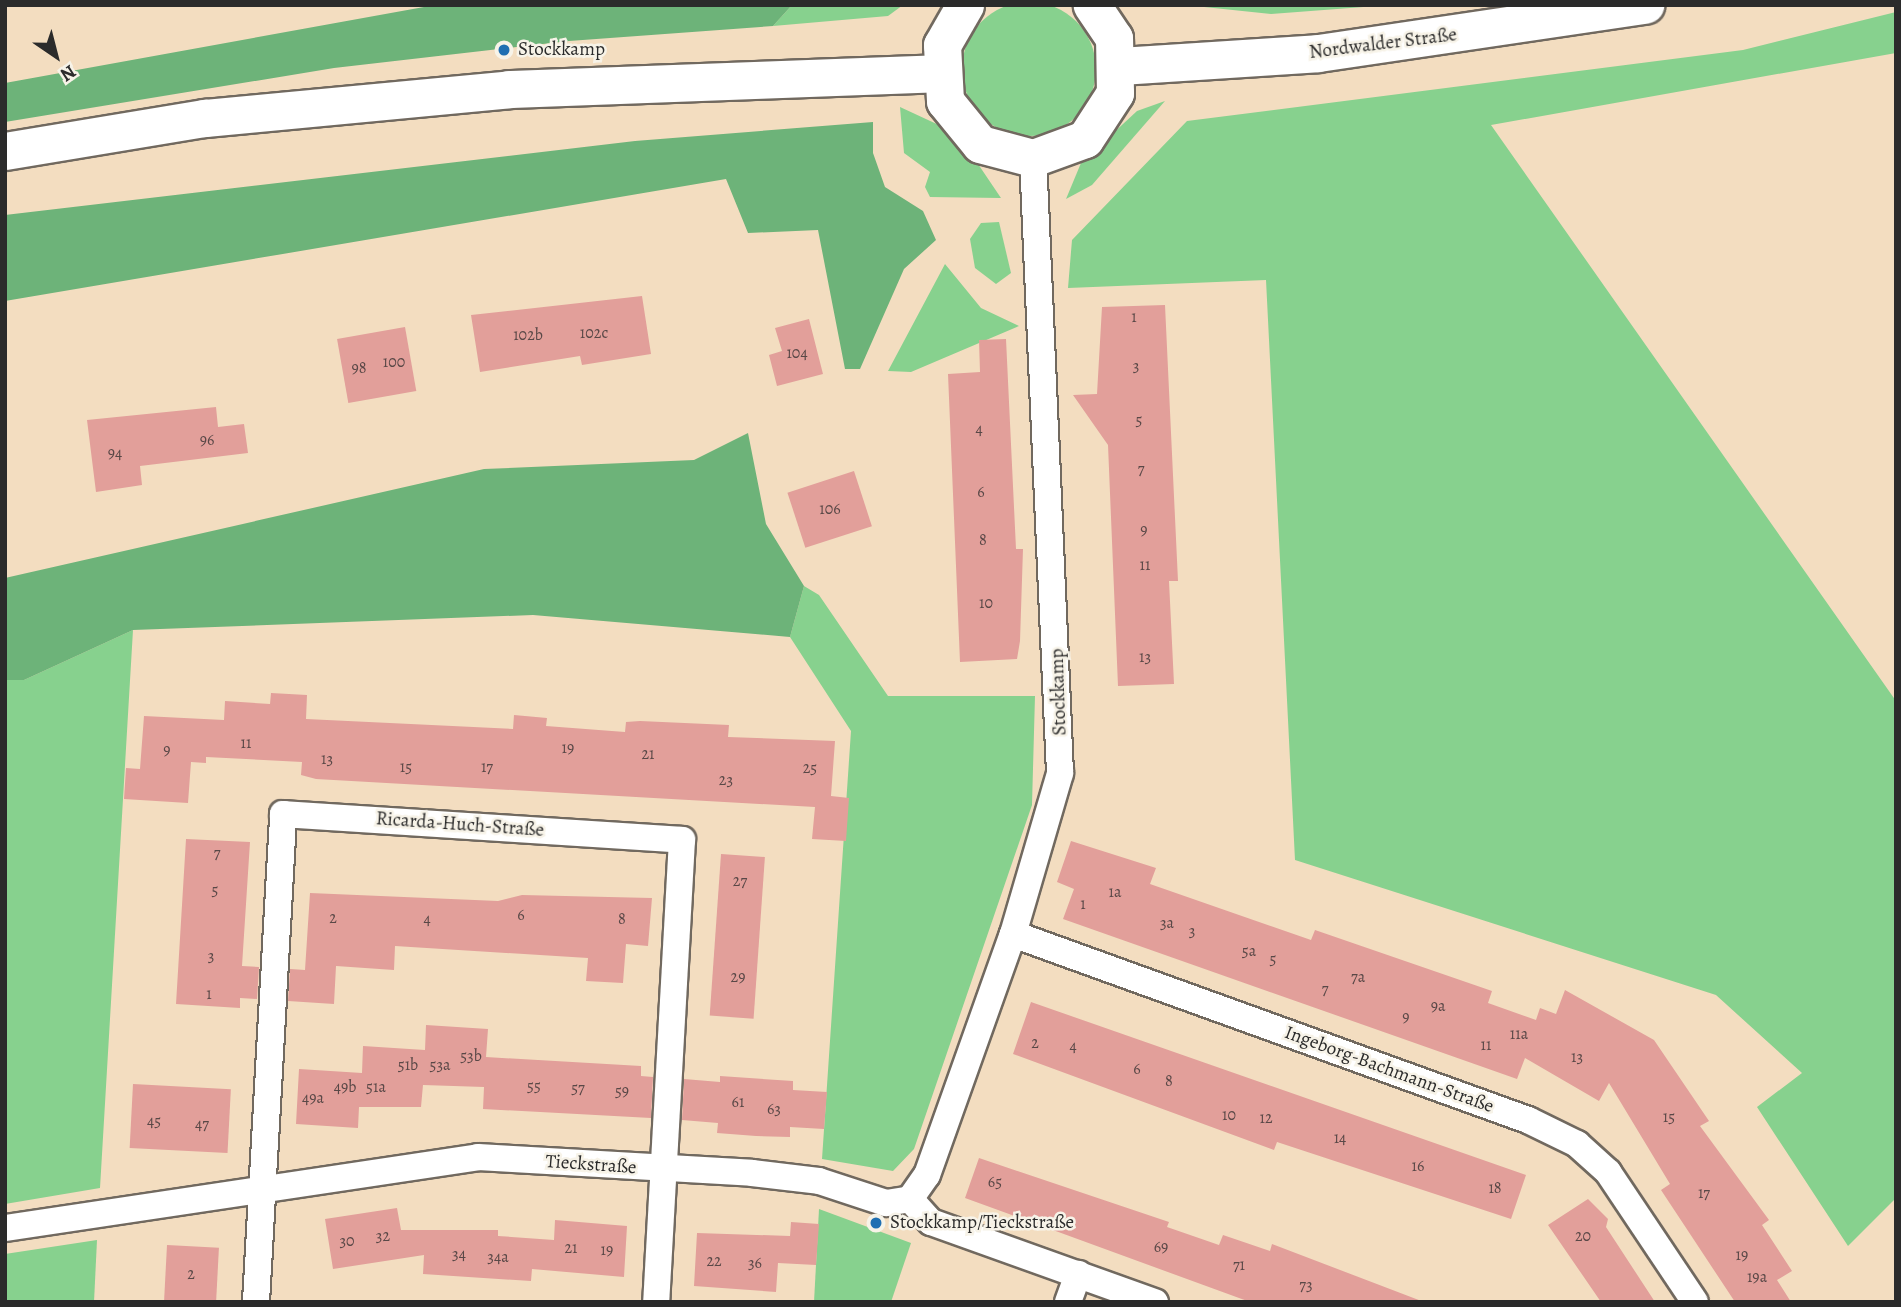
<!DOCTYPE html>
<meta charset="utf-8">
<style>
body{margin:0}
#map{position:relative;width:1901px;height:1307px;overflow:hidden;background:#f3ddc0;font-family:Alegreya,serif}
div>[style]{position:absolute}
[style*='--x']{left:calc(var(--x)*1px);top:calc(var(--y)*1px);width:calc(var(--w)*1px);rotate:calc(var(--a)*1deg)}
.green>*{inset:0;background:#87d18e}
.round{border-radius:50%}
.forest>*{inset:0;background:#6db379}
.building>*{inset:0;background:#e29f9a;transform-origin:0 0}
.roads{filter:drop-shadow(2px 0 #71695f) drop-shadow(-2px 0 #71695f) drop-shadow(0 2px #71695f) drop-shadow(0 -2px #71695f)}
.minor>*{height:26px;margin:-13px;padding:0 13px;transform-origin:13px;border-radius:13px;background:#fff}
.secondary>*{height:37px;margin:-18.5px;padding:0 18.5px;transform-origin:18.5px;border-radius:18.5px;background:#fff}
.dots>*{width:19px;height:19px;translate:-50% -50%;box-sizing:border-box;border:4px solid #f7f3e8;border-radius:50%}
span{translate:-50% -50%;white-space:nowrap;text-align:center;line-height:1.15;-webkit-text-stroke:5px #f7f3e8;paint-order:stroke}
.number-label{font-size:16px;color:#594847}
.number-label span{-webkit-text-stroke-width:0}
.street-label{font-size:19px;color:#2b2b2b}
.poi-label{font-size:19px;color:#2b2b2b}
.left{translate:0 -50%;text-align:left}
.frame{position:absolute;inset:0;border:7px solid #2b2b2b;pointer-events:none}
.north{position:absolute;left:21px;top:21px;width:70px;height:70px;-webkit-text-stroke:5px #f7f3e8;paint-order:stroke;rotate:145deg;font-size:19px;font-weight:700;line-height:28px;text-align:center;color:#2b2b2b}
.north::after{content:'';display:block;margin:auto;width:24px;height:32px;background:#2b2b2b;clip-path:polygon(50% 0,100% 100%,50% 72%,0 100%)}
</style>
<div id="map">
<div class="green">
<i class="round" style="left:962px;top:2px;width:134px;height:134px"></i>
<i style="clip-path:polygon(792px 5px,903px 5px,888px 16px,773px 26px)"></i>
<i style="clip-path:polygon(1185px 5px,1390px 5px,1271px 14px)"></i>
<i style="clip-path:polygon(1896px 12px,1896px 53px,1491px 125px,1896px 701px,1896px 1198px,1848px 1246px,1757px 1107px,1802px 1073px,1716px 995px,1295px 860px,1266px 280px,1068px 288px,1072px 240px,1187px 121px,1743px 50px)"></i>
<i style="clip-path:polygon(1165px 101px,1092px 185px,1066px 199px,1081px 163px,1137px 111px)"></i>
<i style="clip-path:polygon(900px 107px,941px 126px,976px 161px,1001px 198px,930px 197px,925px 187px,930px 172px,904px 153px)"></i>
<i style="clip-path:polygon(999px 222px,1011px 273px,996px 284px,975px 268px,970px 239px,981px 223px)"></i>
<i style="clip-path:polygon(945px 264px,981px 308px,1019px 326px,911px 372px,888px 371px)"></i>
<i style="clip-path:polygon(804px 586px,819px 595px,888px 696px,1035px 696px,1032px 805px,914px 1149px,893px 1171px,822px 1159px,851px 731px,790px 637px)"></i>
<i style="clip-path:polygon(133px 630px,100px 1188px,5px 1204px,5px 680px,24px 680px)"></i>
<i style="clip-path:polygon(819px 1209px,911px 1243px,891px 1302px,814px 1302px)"></i>
<i style="clip-path:polygon(97px 1240px,94px 1302px,5px 1302px,5px 1254px)"></i>
</div>
<div class="forest">
<i style="clip-path:polygon(435px 5px,792px 5px,773px 26px,569px 41px,334px 68px,5px 122px,5px 83px)"></i>
<i style="clip-path:polygon(873px 122px,873px 153px,885px 187px,923px 211px,936px 240px,904px 269px,860px 369px,845px 369px,818px 230px,748px 233px,726px 179px,5px 301px,5px 215px,635px 141px)"></i>
<i style="clip-path:polygon(748px 433px,766px 524px,804px 586px,790px 637px,533px 615px,133px 630px,24px 680px,5px 680px,5px 578px,484px 469px,694px 460px)"></i>
</div>
<div class="building">
<i style="clip-path:polygon(642px 296px,651px 354px,582px 365px,580px 356px,480px 372px,471px 315px)"></i>
<i style="clip-path:polygon(1165px 305px,1178px 581px,1169px 581px,1174px 684px,1118px 686px,1108px 445px,1073px 395px,1097px 394px,1102px 307px)"></i>
<i style="clip-path:polygon(809px 319px,823px 374px,777px 386px,769px 355px,782px 351px,775px 328px)"></i>
<i style="left:405px;top:327px;width:65px;height:69px;rotate:80deg"></i>
<i style="clip-path:polygon(1006px 339px,1016px 549px,1023px 549px,1020px 641px,1017px 659px,960px 662px,948px 374px,980px 372px,979px 340px)"></i>
<i style="clip-path:polygon(216px 407px,218px 427px,244px 424px,248px 453px,140px 466px,142px 485px,96px 492px,87px 420px)"></i>
<i style="left:854px;top:471px;width:58px;height:70px;rotate:72deg"></i>
<i style="clip-path:polygon(271px 693px,307px 695px,306px 719px,513px 729px,514px 715px,547px 718px,546px 726px,625px 732px,626px 722px,640px 721px,729px 725px,728px 737px,835px 741px,831px 796px,849px 798px,846px 841px,812px 839px,815px 807px,316px 779px,301px 775px,302px 762px,206px 757px,206px 763px,191px 762px,188px 803px,124px 799px,126px 768px,140px 769px,144px 716px,224px 720px,225px 701px,270px 704px)"></i>
<i style="clip-path:polygon(186px 839px,250px 842px,242px 966px,259px 967px,257px 999px,240px 998px,240px 1008px,176px 1004px)"></i>
<i style="clip-path:polygon(1071px 841px,1156px 868px,1150px 884px,1311px 940px,1315px 930px,1492px 991px,1488px 1003px,1536px 1020px,1540px 1008px,1556px 1014px,1565px 990px,1654px 1040px,1709px 1121px,1700px 1126px,1769px 1220px,1762px 1225px,1792px 1271px,1777px 1280px,1791px 1302px,1735px 1302px,1661px 1190px,1670px 1184px,1609px 1083px,1599px 1101px,1525px 1058px,1517px 1079px,1063px 919px,1074px 889px,1057px 882px)"></i>
<i style="left:721px;top:854px;width:44px;height:162px;rotate:4deg"></i>
<i style="clip-path:polygon(310px 893px,498px 901px,522px 895px,652px 898px,648px 946px,626px 944px,623px 983px,586px 981px,588px 958px,395px 946px,394px 970px,336px 966px,334px 1004px,288px 1001px,290px 969px,305px 970px)"></i>
<i style="clip-path:polygon(1031px 1002px,1526px 1175px,1511px 1219px,1277px 1142px,1274px 1150px,1013px 1054px)"></i>
<i style="clip-path:polygon(426px 1025px,488px 1029px,486px 1057px,641px 1066px,641px 1076px,653px 1077px,651px 1118px,483px 1109px,484px 1087px,423px 1085px,421px 1107px,359px 1107px,358px 1128px,296px 1124px,299px 1069px,362px 1073px,363px 1046px,425px 1050px)"></i>
<i style="clip-path:polygon(720px 1076px,793px 1081px,793px 1090px,827px 1092px,824px 1129px,790px 1127px,790px 1137px,756px 1136px,717px 1133px,718px 1123px,682px 1120px,684px 1079px,720px 1082px)"></i>
<i style="left:133px;top:1084px;width:98px;height:64px;rotate:3deg"></i>
<i style="clip-path:polygon(979px 1158px,1169px 1222px,1167px 1227px,1219px 1245px,1223px 1235px,1270px 1251px,1272px 1244px,1424px 1302px,1250px 1302px,965px 1198px)"></i>
<i style="clip-path:polygon(1588px 1199px,1608px 1219px,1606px 1227px,1655px 1302px,1601px 1302px,1548px 1225px)"></i>
<i style="clip-path:polygon(397px 1208px,401px 1230px,498px 1230px,498px 1236px,554px 1240px,555px 1220px,627px 1226px,624px 1277px,532px 1269px,531px 1281px,423px 1274px,424px 1255px,333px 1269px,325px 1219px)"></i>
<i style="clip-path:polygon(791px 1222px,819px 1224px,816px 1265px,778px 1263px,776px 1292px,694px 1286px,697px 1233px,790px 1236px)"></i>
<i style="left:167px;top:1245px;width:52px;height:57px;rotate:3deg"></i>
</div>
<div class="roads">
<div class="minor">
<i style="--x:1013;--y:934;--w:548;--a:19.86"></i>
<i style="--x:1528;--y:1120;--w:55;--a:26.1"></i>
<i style="--x:1577;--y:1144;--w:42;--a:42.1"></i>
<i style="--x:1608;--y:1172;--w:156;--a:56.2"></i>
<i style="--x:910;--y:1199;--w:29;--a:-55"></i>
<i style="--x:927;--y:1175;--w:256;--a:-70.4"></i>
<i style="--x:1013;--y:934;--w:168;--a:-73.7"></i>
<i style="--x:1060;--y:773;--w:616;--a:-92.51"></i>
<i style="--x:910;--y:1199;--w:31;--a:48"></i>
<i style="--x:931;--y:1222;--w:238;--a:19.7"></i>
<i style="--x:5;--y:1228;--w:478;--a:-8.5"></i>
<i style="--x:478;--y:1157;--w:274;--a:3.3"></i>
<i style="--x:752;--y:1173;--w:67;--a:6.8"></i>
<i style="--x:819;--y:1181;--w:71;--a:18.2"></i>
<i style="--x:886;--y:1203;--w:24;--a:-9"></i>
<i style="--x:256;--y:1302;--w:489;--a:-86.8"></i>
<i style="--x:283;--y:814;--w:400;--a:3.7"></i>
<i style="--x:682;--y:840;--w:463;--a:93.2"></i>
<i style="--x:1068;--y:1302;--w:30;--a:-70"></i>
</div>
<div class="secondary">
<i style="--x:965;--y:5;--w:46;--a:119.9"></i>
<i style="--x:942;--y:45;--w:56;--a:86.9"></i>
<i style="--x:945;--y:101;--w:55;--a:50.9"></i>
<i style="--x:980;--y:144;--w:55;--a:14.8"></i>
<i style="--x:1033;--y:158;--w:55;--a:-20.1"></i>
<i style="--x:1085;--y:139;--w:55;--a:-56.9"></i>
<i style="--x:1115;--y:93;--w:55;--a:-91"></i>
<i style="--x:1114;--y:38;--w:40;--a:-124"></i>
<i style="--x:1119;--y:66;--w:199;--a:-3.7"></i>
<i style="--x:1318;--y:53;--w:331;--a:-8.4"></i>
<i style="--x:5;--y:151;--w:203;--a:-9.4"></i>
<i style="--x:205;--y:118;--w:305;--a:-5.4"></i>
<i style="--x:509;--y:89;--w:430;--a:-2.1"></i>
</div>
</div>
<div class="dots">
<i style="left:504px;top:50px;background:#1f6fb2"></i>
<i style="left:876px;top:1223px;background:#1f6fb2"></i>
</div>
<div class="number-label">
<span style="left:1134px;top:317px">1</span>
<span style="left:594px;top:333px">102c</span>
<span style="left:528px;top:335px">102b</span>
<span style="left:797px;top:353px">104</span>
<span style="left:394px;top:362px">100</span>
<span style="left:1136px;top:366px">3</span>
<span style="left:359px;top:368px">98</span>
<span style="left:1139px;top:420px">5</span>
<span style="left:979px;top:429px">4</span>
<span style="left:207px;top:440px">96</span>
<span style="left:115px;top:453px">94</span>
<span style="left:1141px;top:469px">7</span>
<span style="left:981px;top:492px">6</span>
<span style="left:830px;top:509px">106</span>
<span style="left:1144px;top:530px">9</span>
<span style="left:983px;top:540px">8</span>
<span style="left:1145px;top:565px">11</span>
<span style="left:986px;top:603px">10</span>
<span style="left:1145px;top:657px">13</span>
<span style="left:246px;top:743px">11</span>
<span style="left:568px;top:748px">19</span>
<span style="left:167px;top:750px">9</span>
<span style="left:648px;top:754px">21</span>
<span style="left:327px;top:759px">13</span>
<span style="left:406px;top:767px">15</span>
<span style="left:487px;top:767px">17</span>
<span style="left:810px;top:768px">25</span>
<span style="left:726px;top:780px">23</span>
<span style="left:217px;top:853px">7</span>
<span style="left:740px;top:881px">27</span>
<span style="left:215px;top:890px">5</span>
<span style="left:1115px;top:892px">1a</span>
<span style="left:1083px;top:904px">1</span>
<span style="left:521px;top:915px">6</span>
<span style="left:333px;top:918px">2</span>
<span style="left:427px;top:919px">4</span>
<span style="left:622px;top:919px">8</span>
<span style="left:1167px;top:923px">3a</span>
<span style="left:1192px;top:931px">3</span>
<span style="left:1249px;top:951px">5a</span>
<span style="left:211px;top:956px">3</span>
<span style="left:1273px;top:959px">5</span>
<span style="left:738px;top:977px">29</span>
<span style="left:1358px;top:977px">7a</span>
<span style="left:1325px;top:989px">7</span>
<span style="left:209px;top:994px">1</span>
<span style="left:1438px;top:1006px">9a</span>
<span style="left:1406px;top:1017px">9</span>
<span style="left:1519px;top:1034px">11a</span>
<span style="left:1035px;top:1043px">2</span>
<span style="left:1486px;top:1045px">11</span>
<span style="left:1073px;top:1046px">4</span>
<span style="left:471px;top:1056px">53b</span>
<span style="left:1577px;top:1057px">13</span>
<span style="left:408px;top:1065px">51b</span>
<span style="left:440px;top:1065px">53a</span>
<span style="left:1137px;top:1069px">6</span>
<span style="left:1169px;top:1081px">8</span>
<span style="left:534px;top:1086px">55</span>
<span style="left:345px;top:1087px">49b</span>
<span style="left:376px;top:1087px">51a</span>
<span style="left:578px;top:1088px">57</span>
<span style="left:622px;top:1091px">59</span>
<span style="left:313px;top:1098px">49a</span>
<span style="left:738px;top:1102px">61</span>
<span style="left:774px;top:1109px">63</span>
<span style="left:1229px;top:1115px">10</span>
<span style="left:1669px;top:1117px">15</span>
<span style="left:1266px;top:1118px">12</span>
<span style="left:154px;top:1121px">45</span>
<span style="left:202px;top:1124px">47</span>
<span style="left:1340px;top:1138px">14</span>
<span style="left:1418px;top:1166px">16</span>
<span style="left:995px;top:1182px">65</span>
<span style="left:1495px;top:1188px">18</span>
<span style="left:1704px;top:1193px">17</span>
<span style="left:383px;top:1236px">32</span>
<span style="left:1583px;top:1236px">20</span>
<span style="left:347px;top:1241px">30</span>
<span style="left:1161px;top:1247px">69</span>
<span style="left:571px;top:1248px">21</span>
<span style="left:607px;top:1250px">19</span>
<span style="left:459px;top:1254px">34</span>
<span style="left:1742px;top:1255px">19</span>
<span style="left:498px;top:1257px">34a</span>
<span style="left:714px;top:1261px">22</span>
<span style="left:755px;top:1263px">36</span>
<span style="left:1239px;top:1265px">71</span>
<span style="left:191px;top:1274px">2</span>
<span style="left:1757px;top:1277px">19a</span>
<span style="left:1306px;top:1285px">73</span>
</div>
<div class="street-label">
<span style="left:1383px;top:44px;rotate:-7deg">Nordwalder Straße</span>
<span style="left:1059px;top:692px;rotate:-92deg">Stockkamp</span>
<span style="left:460px;top:825px;rotate:4deg">Ricarda-Huch-Straße</span>
<span style="left:1389px;top:1070px;rotate:20deg">Ingeborg-Bachmann-Straße</span>
<span style="left:591px;top:1165px;rotate:4deg">Tieckstraße</span>
</div>
<div class="poi-label">
<span class="left" style="left:518px;top:50px">Stockkamp</span>
<span class="left" style="left:890px;top:1223px">Stockkamp/Tieckstraße</span>
</div>
<div class="frame"></div>
<div class="north">N</div>
</div>
